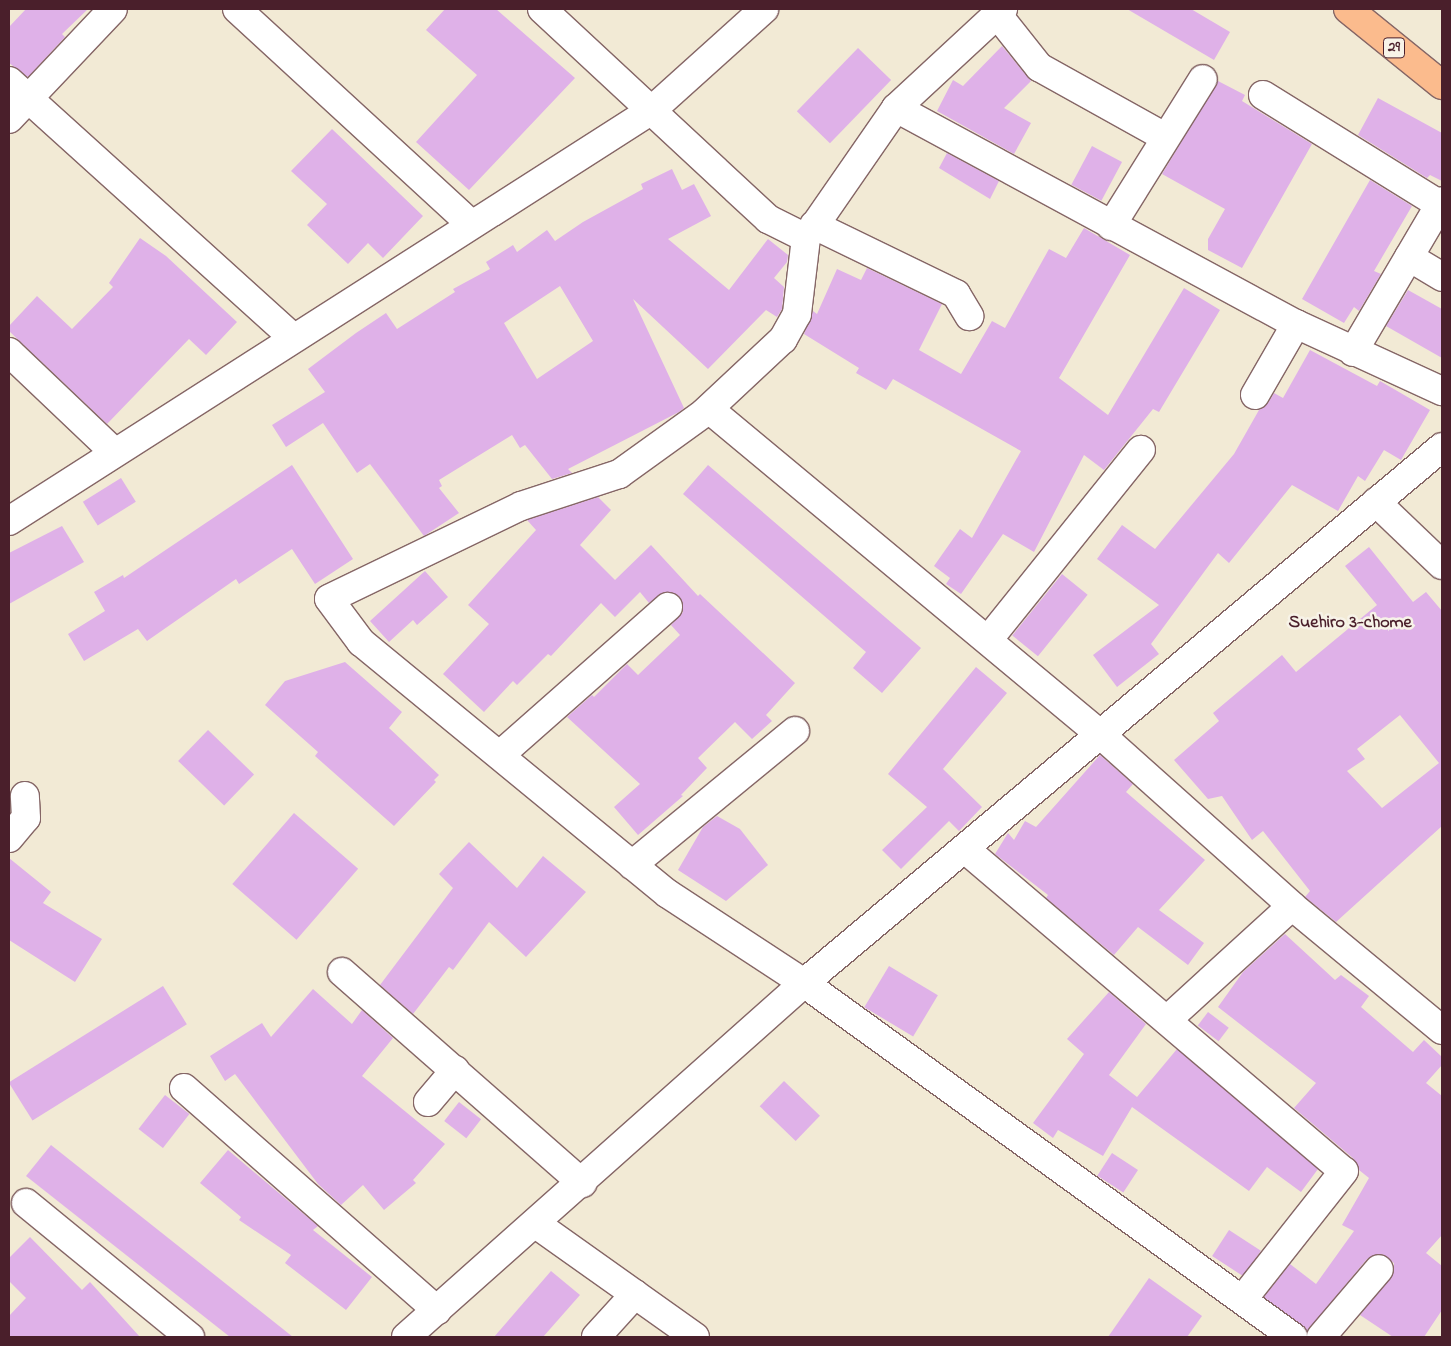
<!DOCTYPE html>
<style>
body{margin:0}
#map{position:relative;width:1451px;height:1346px;overflow:hidden;background:#f2ead5;font-family:"Indie Flower",sans-serif}
div>[style]{position:absolute}
[style*='--x']{left:calc(var(--x)*1px);top:calc(var(--y)*1px);width:calc(var(--w)*1px);rotate:calc(var(--a)*1deg)}
.building>*{inset:0;background:#dfb1e8;transform-origin:0 0}
.roads{filter:drop-shadow(1px 0 #856666) drop-shadow(-1px 0 #856666) drop-shadow(0 1px #856666) drop-shadow(0 -1px #856666)}
.minor>*{height:28px;margin:-14px;padding:0 14px;transform-origin:14px;border-radius:14px;background:#fff}
.primary>*{height:28px;margin:-14px;padding:0 14px;transform-origin:14px;border-radius:14px;background:#fbbb8d}
span{translate:-50% -50%;white-space:nowrap;text-align:center;line-height:1.15;-webkit-text-stroke:5px #f7f3e8;paint-order:stroke}
.shield-label span{padding:1px 4px;background:#f7f3e8;border:1px solid;border-radius:4px;-webkit-text-stroke-width:0}
.shield-label{font-size:15px;color:#4a1f2b;font-weight:700}
.neighbourhood-label{font-size:18px;color:#4a1f2b;font-weight:700}
.frame{position:absolute;inset:0;border:10px solid #4a1f2b;pointer-events:none}
</style>
<div id="map">
<div class="building">
<i style="clip-path:polygon(26px 9px,88px 9px,62px 34px,65px 37px,28px 77px,9px 63px,9px 27px)"></i>
<i style="clip-path:polygon(445px 9px,496px 9px,575px 78px,469px 190px,416px 142px,477px 75px,426px 30px)"></i>
<i style="clip-path:polygon(1127px 9px,1191px 9px,1230px 32px,1214px 60px)"></i>
<i style="clip-path:polygon(1002px 46px,1031px 81px,1004px 108px,1031px 123px,1014px 154px,937px 111px,953px 80px,963px 86px)"></i>
<i style="left:858px;top:48px;width:46px;height:88px;rotate:44deg"></i>
<i style="clip-path:polygon(1218px 81px,1245px 95px,1242px 101px,1312px 144px,1242px 268px,1208px 250px,1208px 239px,1225px 209px,1162px 174px)"></i>
<i style="clip-path:polygon(1378px 98px,1442px 133px,1442px 181px,1430px 175px,1427px 178px,1358px 135px)"></i>
<i style="clip-path:polygon(332px 129px,423px 216px,383px 258px,368px 243px,348px 264px,307px 225px,327px 204px,291px 171px)"></i>
<i style="left:1092px;top:146px;width:34px;height:44px;rotate:28deg"></i>
<i style="clip-path:polygon(947px 153px,999px 181px,990px 199px,939px 168px)"></i>
<i style="clip-path:polygon(evenodd,672px 169px,682px 190px,694px 184px,711px 216px,668px 239px,729px 290px,768px 239px,788px 255px,787px 262px,774px 278px,784px 287px,782px 309px,777px 317px,766px 310px,708px 369px,633px 299px,684px 408px,679px 412px,568px 469px,572px 473px,552px 479px,525px 445px,520px 448px,512px 435px,439px 480px,442px 486px,439px 488px,459px 513px,424px 536px,370px 464px,357px 473px,323px 423px,286px 447px,272px 425px,325px 392px,308px 369px,356px 333px,386px 313px,397px 329px,455px 292px,453px 289px,490px 269px,486px 262px,513px 245px,517px 252px,547px 230px,555px 241px,583px 222px,643px 189px,641px 184px,672px 169px,560px 286px,593px 341px,537px 379px,504px 323px,560px 286px)"></i>
<i style="clip-path:polygon(1370px 180px,1412px 206px,1374px 271px,1381px 274px,1359px 311px,1354px 307px,1344px 323px,1302px 299px)"></i>
<i style="clip-path:polygon(1084px 228px,1130px 255px,1059px 378px,1108px 415px,1184px 288px,1220px 310px,1159px 412px,1153px 409px,1104px 470px,1084px 455px,1034px 552px,1003px 534px,961px 594px,946px 584px,950px 578px,934px 566px,960px 529px,972px 538px,1021px 451px,893px 379px,886px 390px,856px 373px,859px 368px,804px 334px,813px 311px,817px 314px,837px 269px,861px 280px,867px 268px,942px 304px,919px 350px,961px 374px,992px 321px,1005px 328px,1049px 249px,1066px 258px)"></i>
<i style="clip-path:polygon(140px 238px,166px 256px,237px 322px,206px 355px,189px 339px,107px 424px,9px 331px,9px 326px,37px 296px,72px 329px,113px 287px,109px 283px)"></i>
<i style="clip-path:polygon(1408px 290px,1442px 309px,1442px 358px,1386px 326px)"></i>
<i style="clip-path:polygon(1310px 350px,1377px 386px,1380px 381px,1430px 410px,1401px 460px,1384px 450px,1365px 481px,1358px 476px,1338px 511px,1292px 485px,1229px 563px,1218px 553px,1151px 644px,1159px 654px,1117px 687px,1093px 655px,1159px 605px,1097px 559px,1122px 525px,1155px 549px,1234px 454px,1259px 410px,1268px 403px,1274px 393px,1283px 398px)"></i>
<i style="clip-path:polygon(292px 465px,353px 559px,315px 584px,292px 549px,239px 584px,236px 579px,147px 641px,138px 629px,84px 661px,68px 634px,105px 611px,94px 592px,123px 575px,124px 578px)"></i>
<i style="clip-path:polygon(708px 465px,921px 648px,882px 693px,853px 668px,866px 652px,683px 494px)"></i>
<i style="left:121px;top:478px;width:28px;height:45px;rotate:58deg"></i>
<i style="clip-path:polygon(598px 497px,611px 510px,580px 545px,615px 580px,651px 545px,698px 596px,700px 594px,795px 683px,766px 715px,772px 721px,752px 739px,735px 722px,698px 758px,707px 768px,681px 795px,683px 796px,638px 835px,614px 807px,640px 784px,567px 717px,592px 695px,594px 697px,627px 664px,638px 675px,680px 635px,671px 625px,683px 612px,679px 596px,664px 592px,649px 603px,640px 592px,615px 617px,601px 603px,551px 656px,548px 654px,517px 685px,513px 681px,484px 712px,443px 674px,489px 624px,468px 605px,536px 530px,527px 520px)"></i>
<i style="clip-path:polygon(62px 526px,84px 562px,9px 604px,9px 553px)"></i>
<i style="clip-path:polygon(evenodd,1369px 547px,1413px 602px,1426px 592px,1442px 611px,1442px 826px,1336px 922px,1305px 897px,1310px 891px,1263px 831px,1252px 840px,1222px 796px,1208px 799px,1174px 760px,1219px 721px,1213px 713px,1282px 655px,1296px 672px,1377px 605px,1345px 566px,1369px 547px,1400px 715px,1439px 763px,1382px 808px,1347px 771px,1365px 759px,1357px 749px,1400px 715px)"></i>
<i style="clip-path:polygon(425px 571px,448px 597px,417px 625px,413px 620px,389px 642px,370px 621px)"></i>
<i style="left:1062px;top:574px;width:33px;height:79px;rotate:39deg"></i>
<i style="clip-path:polygon(345px 662px,402px 712px,389px 728px,439px 775px,434px 780px,436px 782px,394px 826px,315px 756px,318px 752px,265px 705px,285px 681px)"></i>
<i style="clip-path:polygon(976px 667px,1007px 693px,943px 769px,982px 807px,959px 831px,949px 821px,901px 869px,882px 850px,927px 807px,888px 774px)"></i>
<i style="left:208px;top:730px;width:64px;height:43px;rotate:44deg"></i>
<i style="clip-path:polygon(1100px 755px,1133px 784px,1126px 792px,1205px 860px,1159px 910px,1204px 943px,1188px 965px,1138px 927px,1114px 955px,1046px 898px,1048px 895px,995px 854px,1008px 833px,1014px 840px,1025px 821px,1036px 827px)"></i>
<i style="left:294px;top:813px;width:85px;height:94px;rotate:41deg"></i>
<i style="clip-path:polygon(717px 816px,740px 829px,768px 865px,726px 901px,678px 870px,703px 827px)"></i>
<i style="clip-path:polygon(469px 842px,517px 888px,543px 856px,586px 892px,526px 957px,489px 922px,453px 970px,449px 967px,413px 1014px,380px 985px,453px 888px,439px 874px)"></i>
<i style="clip-path:polygon(9px 858px,51px 892px,43px 903px,102px 939px,75px 982px,9px 940px)"></i>
<i style="clip-path:polygon(1285px 934px,1335px 980px,1341px 975px,1369px 996px,1361px 1007px,1413px 1052px,1424px 1040px,1442px 1057px,1442px 1065px,1426px 1083px,1442px 1096px,1442px 1235px,1426px 1253px,1442px 1266px,1442px 1310px,1424px 1337px,1393px 1337px,1360px 1315px,1394px 1272px,1394px 1263px,1382px 1254px,1367px 1259px,1307px 1331px,1264px 1297px,1290px 1264px,1316px 1284px,1354px 1231px,1342px 1225px,1369px 1178px,1359px 1170px,1354px 1159px,1294px 1108px,1316px 1083px,1218px 1007px,1243px 972px)"></i>
<i style="left:889px;top:966px;width:57px;height:48px;rotate:31deg"></i>
<i style="left:163px;top:986px;width:45px;height:182px;rotate:58deg"></i>
<i style="clip-path:polygon(313px 989px,352px 1024px,362px 1010px,393px 1038px,362px 1076px,445px 1144px,413px 1180px,416px 1183px,384px 1210px,363px 1185px,341px 1205px,318px 1184px,235px 1074px,225px 1081px,210px 1056px,262px 1023px,271px 1037px)"></i>
<i style="clip-path:polygon(1109px 992px,1146px 1024px,1109px 1075px,1137px 1097px,1177px 1049px,1318px 1169px,1301px 1192px,1267px 1167px,1249px 1191px,1132px 1107px,1103px 1156px,1058px 1130px,1053px 1138px,1033px 1123px,1084px 1054px,1067px 1039px)"></i>
<i style="left:1208px;top:1012px;width:26px;height:17px;rotate:37deg"></i>
<i style="left:784px;top:1081px;width:50px;height:35px;rotate:44deg"></i>
<i style="left:165px;top:1095px;width:31px;height:43px;rotate:38deg"></i>
<i style="left:459px;top:1102px;width:28px;height:24px;rotate:38deg"></i>
<i style="clip-path:polygon(51px 1145px,293px 1337px,230px 1337px,26px 1176px)"></i>
<i style="clip-path:polygon(228px 1150px,318px 1226px,313px 1230px,372px 1277px,346px 1310px,285px 1263px,291px 1255px,239px 1220px,241px 1217px,200px 1183px)"></i>
<i style="left:1112px;top:1153px;width:31px;height:27px;rotate:33deg"></i>
<i style="left:1229px;top:1230px;width:38px;height:31px;rotate:33deg"></i>
<i style="clip-path:polygon(30px 1237px,82px 1290px,90px 1282px,140px 1337px,9px 1337px,9px 1316px,26px 1298px,9px 1281px,9px 1258px)"></i>
<i style="clip-path:polygon(551px 1271px,580px 1295px,543px 1337px,494px 1337px)"></i>
<i style="clip-path:polygon(1149px 1278px,1202px 1316px,1187px 1337px,1108px 1337px)"></i>
</div>
<div class="roads">
<div class="minor">
<i style="--x:237;--y:9;--w:318;--a:42.6"></i>
<i style="--x:542;--y:9;--w:309;--a:42.9"></i>
<i style="--x:768;--y:219;--w:42;--a:26.6"></i>
<i style="--x:806;--y:238;--w:158;--a:-55.3"></i>
<i style="--x:896;--y:108;--w:455;--a:28.4"></i>
<i style="--x:1296;--y:324;--w:161;--a:24.7"></i>
<i style="--x:997;--y:14;--w:68;--a:51.6"></i>
<i style="--x:1039;--y:67;--w:144;--a:29.1"></i>
<i style="--x:9;--y:81;--w:383;--a:42.1"></i>
<i style="--x:1263;--y:95;--w:207;--a:31.8"></i>
<i style="--x:896;--y:108;--w:146;--a:-42.8"></i>
<i style="--x:9;--y:119;--w:151;--a:-46.6"></i>
<i style="--x:814;--y:225;--w:158;--a:25.9"></i>
<i style="--x:956;--y:294;--w:26;--a:59"></i>
<i style="--x:1111;--y:226;--w:173;--a:-58"></i>
<i style="--x:806;--y:238;--w:77;--a:96.8"></i>
<i style="--x:797;--y:314;--w:29;--a:119"></i>
<i style="--x:783;--y:339;--w:108;--a:136.9"></i>
<i style="--x:704;--y:413;--w:105;--a:144.3"></i>
<i style="--x:619;--y:474;--w:103;--a:161.9"></i>
<i style="--x:521;--y:506;--w:213;--a:154.2"></i>
<i style="--x:329;--y:599;--w:54;--a:53.3"></i>
<i style="--x:361;--y:642;--w:397;--a:39.4"></i>
<i style="--x:668;--y:894;--w:163;--a:33.2"></i>
<i style="--x:804;--y:983;--w:604;--a:35.9"></i>
<i style="--x:1409;--y:257;--w:39;--a:31"></i>
<i style="--x:9;--y:352;--w:146;--a:43.6"></i>
<i style="--x:1353;--y:352;--w:175;--a:-59.5"></i>
<i style="--x:1255;--y:395;--w:82;--a:-60"></i>
<i style="--x:709;--y:409;--w:510;--a:39.75"></i>
<i style="--x:1101;--y:735;--w:256;--a:41.8"></i>
<i style="--x:1292;--y:906;--w:195;--a:39.6"></i>
<i style="--x:1376;--y:502;--w:91;--a:43.7"></i>
<i style="--x:9;--y:521;--w:763;--a:-32.59"></i>
<i style="--x:652;--y:110;--w:151;--a:-42"></i>
<i style="--x:988;--y:640;--w:244;--a:-51.2"></i>
<i style="--x:500;--y:755;--w:224;--a:-41.4"></i>
<i style="--x:9;--y:838;--w:26;--a:-50"></i>
<i style="--x:26;--y:818;--w:22;--a:-93"></i>
<i style="--x:965;--y:849;--w:497;--a:40.4"></i>
<i style="--x:1344;--y:1171;--w:164;--a:128.3"></i>
<i style="--x:632;--y:865;--w:211;--a:-39.4"></i>
<i style="--x:342;--y:972;--w:320;--a:41.3"></i>
<i style="--x:1167;--y:1020;--w:169;--a:-42.4"></i>
<i style="--x:184;--y:1088;--w:337;--a:41.3"></i>
<i style="--x:428;--y:1102;--w:42;--a:-49.8"></i>
<i style="--x:26;--y:1203;--w:212;--a:39.3"></i>
<i style="--x:536;--y:1224;--w:195;--a:35.4"></i>
<i style="--x:406;--y:1337;--w:533;--a:-41.65"></i>
<i style="--x:804;--y:983;--w:833;--a:-40.03"></i>
<i style="--x:596;--y:1337;--w:58;--a:-47.8"></i>
<i style="--x:1321;--y:1337;--w:89;--a:-49.5"></i>
</div>
<div class="primary">
<i style="--x:1348;--y:9;--w:121;--a:39"></i>
</div>
</div>
<div class="shield-label">
<span style="left:1394px;top:48px">29</span>
</div>
<div class="neighbourhood-label">
<span style="left:1350px;top:623px">Suehiro 3-chome</span>
</div>
<div class="frame"></div>
</div>
